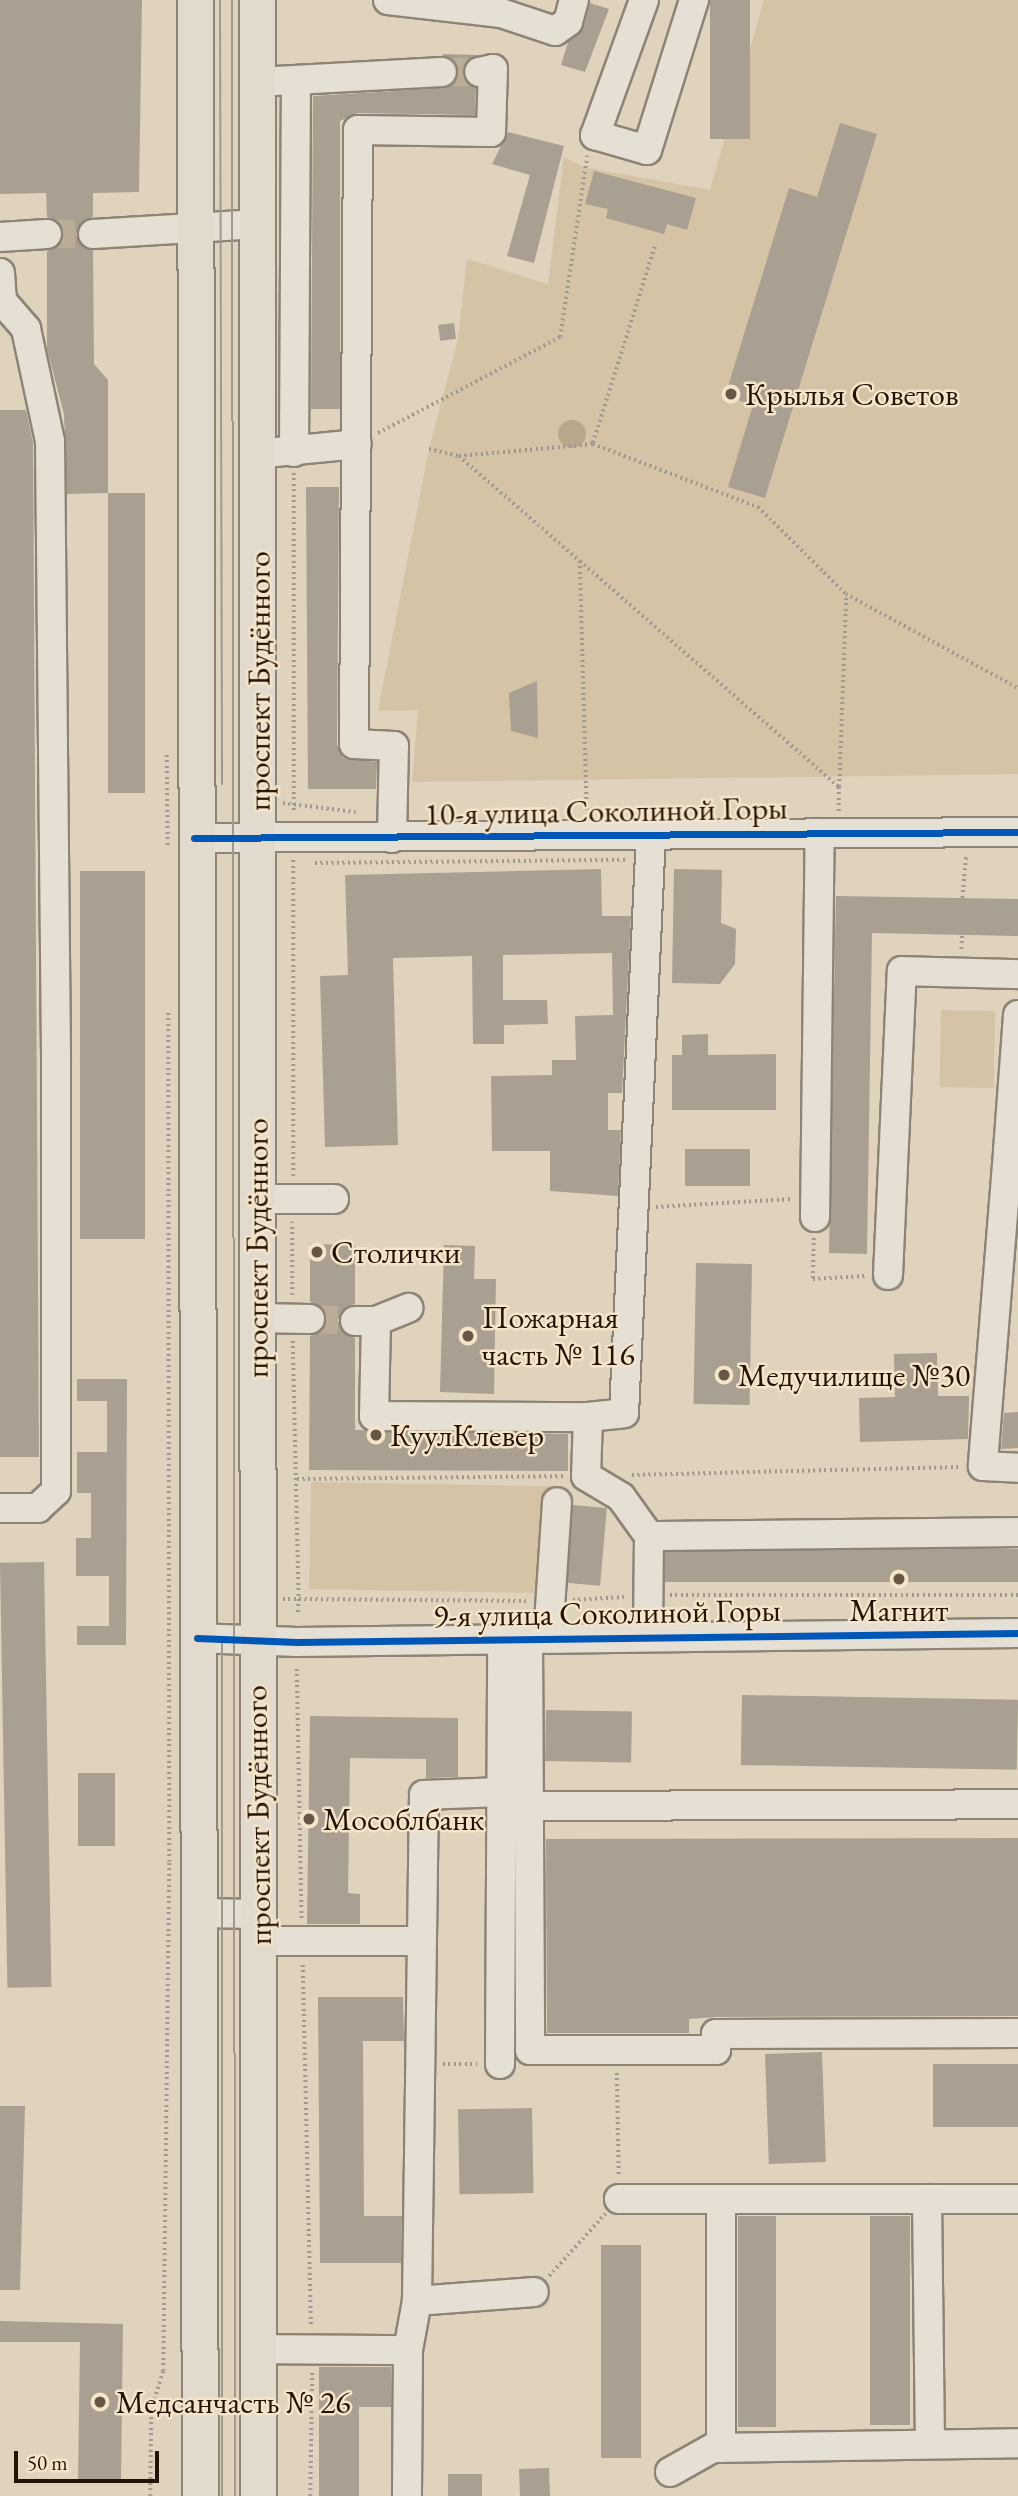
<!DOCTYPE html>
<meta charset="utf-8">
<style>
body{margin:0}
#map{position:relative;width:1018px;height:2496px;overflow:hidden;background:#dfd3bd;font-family:"EB Garamond",serif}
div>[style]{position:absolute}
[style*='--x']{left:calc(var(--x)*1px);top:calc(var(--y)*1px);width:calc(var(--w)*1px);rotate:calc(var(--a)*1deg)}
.green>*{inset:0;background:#d4c3a5;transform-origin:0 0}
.water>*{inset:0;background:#b9a78b}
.round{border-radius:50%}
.building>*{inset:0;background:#a9a091;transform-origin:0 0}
.minor-tunnel>*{height:28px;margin-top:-14px;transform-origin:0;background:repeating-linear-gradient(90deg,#b9ad98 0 28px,transparent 0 42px)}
.path>*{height:3.5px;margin-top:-1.75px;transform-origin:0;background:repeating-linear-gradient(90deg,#9f9990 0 2px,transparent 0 5.5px)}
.roads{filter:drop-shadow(2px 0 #8d8476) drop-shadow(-2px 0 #8d8476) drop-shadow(0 2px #8d8476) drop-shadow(0 -2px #8d8476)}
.minor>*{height:28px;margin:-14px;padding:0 14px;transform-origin:14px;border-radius:14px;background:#e5dfd4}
.major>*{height:35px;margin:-17.5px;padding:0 17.5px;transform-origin:17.5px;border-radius:17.5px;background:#e1dacd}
.tram>*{height:2px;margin:-1px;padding:0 1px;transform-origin:1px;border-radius:1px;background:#9f9990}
.cycleway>*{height:7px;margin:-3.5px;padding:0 3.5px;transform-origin:3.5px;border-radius:3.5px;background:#0057b8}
.dots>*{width:19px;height:19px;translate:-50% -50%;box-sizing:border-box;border:4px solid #f4e5ca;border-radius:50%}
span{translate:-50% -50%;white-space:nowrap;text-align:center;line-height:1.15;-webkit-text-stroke:5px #f4e5ca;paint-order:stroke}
.poi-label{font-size:32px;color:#231306}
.left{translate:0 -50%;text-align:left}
.street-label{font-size:32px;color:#231306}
.scale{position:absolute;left:14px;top:2451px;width:145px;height:32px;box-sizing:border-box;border:4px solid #231306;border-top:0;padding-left:9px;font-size:21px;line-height:24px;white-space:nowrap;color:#231306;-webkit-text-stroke:5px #f4e5ca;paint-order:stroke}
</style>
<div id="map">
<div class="green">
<i style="clip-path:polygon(764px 0,1018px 0,1018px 774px,412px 782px,418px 710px,378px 711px,429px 449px,458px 339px,467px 259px,548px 284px,564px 157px,583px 167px,710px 190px)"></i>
<i style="left:941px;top:1010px;width:54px;height:77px;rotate:1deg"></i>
<i style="left:311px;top:1482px;width:240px;height:107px;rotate:1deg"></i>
</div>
<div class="water">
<i class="round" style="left:558px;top:420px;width:28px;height:28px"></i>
</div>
<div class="building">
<i style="clip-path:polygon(0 0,142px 0,139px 192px,93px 193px,93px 217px,83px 221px,76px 234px,80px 244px,93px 250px,94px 364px,108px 380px,108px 493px,67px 494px,64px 414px,47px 349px,47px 251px,62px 242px,61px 225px,47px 217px,46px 193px,0 194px)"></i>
<i style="left:710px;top:0;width:40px;height:139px"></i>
<i style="clip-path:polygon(590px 3px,609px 9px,585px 72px,561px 65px,568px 42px,584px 26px)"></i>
<i style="clip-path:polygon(442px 54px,479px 55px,463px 68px,466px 83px,476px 88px,475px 115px,358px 113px,340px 121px,340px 409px,311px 409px,313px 96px,444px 88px,459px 72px)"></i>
<i style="clip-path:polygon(840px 123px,877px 134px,765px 498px,728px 487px,753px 405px,725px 396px,789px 188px,817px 197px)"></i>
<i style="clip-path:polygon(508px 132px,564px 146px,534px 263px,507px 256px,530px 175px,492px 164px)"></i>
<i style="clip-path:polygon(594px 171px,696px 198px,687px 230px,667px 224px,664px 234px,606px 218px,608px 209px,585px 204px)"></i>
<i style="left:454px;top:323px;width:16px;height:16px;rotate:83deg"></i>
<i style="clip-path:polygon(0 410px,26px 410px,33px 443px,39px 1457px,0 1457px)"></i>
<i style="clip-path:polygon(306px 487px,339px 487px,337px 745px,343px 758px,377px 762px,376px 789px,308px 789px)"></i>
<i style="left:108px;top:493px;width:37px;height:300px"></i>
<i style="clip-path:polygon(537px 681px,538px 738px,511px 731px,509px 693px)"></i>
<i style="clip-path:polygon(601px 869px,602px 916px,631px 916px,622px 1093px,608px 1093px,608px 1130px,621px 1130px,618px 1196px,550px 1191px,550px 1151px,492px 1151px,491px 1076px,552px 1075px,552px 1060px,576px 1060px,575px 1016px,613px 1015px,612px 953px,503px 955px,503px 1000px,547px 1000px,548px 1024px,504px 1025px,504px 1044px,473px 1044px,472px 956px,393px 958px,398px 1145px,325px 1147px,320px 976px,348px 975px,345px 875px)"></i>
<i style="clip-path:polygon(674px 869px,722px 870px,721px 923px,736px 929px,735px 964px,720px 984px,672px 983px)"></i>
<i style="left:145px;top:871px;width:368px;height:65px;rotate:90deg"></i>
<i style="clip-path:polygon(836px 896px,1018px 899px,1018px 936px,872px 933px,867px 1254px,829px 1253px)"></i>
<i style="clip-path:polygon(708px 1034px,708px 1055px,776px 1054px,776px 1110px,672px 1110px,672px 1055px,682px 1055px,682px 1035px)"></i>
<i style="left:685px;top:1149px;width:65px;height:37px"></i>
<i style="clip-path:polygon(310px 1244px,355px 1245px,355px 1304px,346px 1307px,338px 1320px,341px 1330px,355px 1338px,355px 1430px,568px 1434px,568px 1471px,309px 1470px,310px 1336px,324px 1328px,327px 1319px,319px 1305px,310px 1302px)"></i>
<i style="clip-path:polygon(444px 1245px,475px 1246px,474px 1279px,496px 1279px,494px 1394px,440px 1392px)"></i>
<i style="left:696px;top:1263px;width:56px;height:141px;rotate:1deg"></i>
<i style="clip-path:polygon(937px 1353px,938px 1396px,969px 1396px,968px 1439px,860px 1442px,859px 1398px,895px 1397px,894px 1354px)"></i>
<i style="clip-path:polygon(77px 1379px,127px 1379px,126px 1645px,77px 1645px,77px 1626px,109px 1626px,109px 1576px,76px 1576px,76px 1538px,91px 1538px,91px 1493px,77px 1493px,77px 1452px,107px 1452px,107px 1401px,77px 1401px)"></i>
<i style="clip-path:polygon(1018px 1412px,1018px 1448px,1001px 1449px,1004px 1413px)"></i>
<i style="left:573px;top:1505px;width:34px;height:78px;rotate:5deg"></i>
<i style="left:1018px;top:1549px;width:33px;height:353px;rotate:90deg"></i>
<i style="left:44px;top:1562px;width:425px;height:44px;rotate:89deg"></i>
<i style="left:742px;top:1695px;width:276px;height:70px;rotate:1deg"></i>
<i style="left:546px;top:1710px;width:86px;height:51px;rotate:1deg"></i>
<i style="clip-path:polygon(310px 1716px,458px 1718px,458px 1777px,426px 1778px,426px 1759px,350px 1758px,348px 1893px,360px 1894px,360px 1924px,307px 1924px)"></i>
<i style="left:78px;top:1773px;width:37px;height:73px"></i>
<i style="clip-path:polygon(1018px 1838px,1018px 2016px,716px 2017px,689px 2019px,689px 2033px,547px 2033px,546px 1839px)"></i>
<i style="clip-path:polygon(318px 1997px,403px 1997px,404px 2041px,363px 2041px,364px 2216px,402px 2216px,401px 2263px,320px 2263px)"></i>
<i style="left:822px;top:2052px;width:110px;height:57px;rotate:88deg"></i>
<i style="left:933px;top:2064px;width:85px;height:63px"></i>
<i style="clip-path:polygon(0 2106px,25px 2106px,20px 2290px,0 2290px)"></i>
<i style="left:532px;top:2108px;width:85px;height:74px;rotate:89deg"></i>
<i style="left:738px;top:2216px;width:38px;height:211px"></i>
<i style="left:870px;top:2216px;width:40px;height:209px"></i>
<i style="left:601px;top:2245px;width:40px;height:213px"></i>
<i style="clip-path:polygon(0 2321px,123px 2324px,121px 2481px,78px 2481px,80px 2342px,0 2342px)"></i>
<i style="clip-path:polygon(319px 2367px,391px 2367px,391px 2407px,359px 2407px,359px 2496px,319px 2496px)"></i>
<i style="left:549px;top:2468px;width:28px;height:30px;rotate:88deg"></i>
<i style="left:448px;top:2474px;width:34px;height:22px"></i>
</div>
<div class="minor-tunnel">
<i style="--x:442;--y:72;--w:37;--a:0"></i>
<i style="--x:47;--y:234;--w:46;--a:0"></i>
<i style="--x:310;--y:1319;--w:45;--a:2.5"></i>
</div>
<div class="path">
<i style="--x:655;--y:247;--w:207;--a:107.5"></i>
<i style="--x:593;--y:444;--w:177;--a:20.9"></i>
<i style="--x:758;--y:507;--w:124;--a:44.7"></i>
<i style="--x:378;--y:433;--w:206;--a:-27.8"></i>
<i style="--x:560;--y:337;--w:183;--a:-81.5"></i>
<i style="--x:429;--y:449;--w:31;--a:13"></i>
<i style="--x:459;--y:456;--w:135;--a:-5.1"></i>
<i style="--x:459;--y:456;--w:160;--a:41"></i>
<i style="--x:580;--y:561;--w:251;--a:88.4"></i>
<i style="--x:294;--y:473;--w:338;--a:90"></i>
<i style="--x:580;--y:561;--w:344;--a:41.1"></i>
<i style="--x:839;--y:787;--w:26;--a:90"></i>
<i style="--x:167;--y:755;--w:93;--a:89.4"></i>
<i style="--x:839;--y:787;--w:193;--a:-87.9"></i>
<i style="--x:846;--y:594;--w:196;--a:28.7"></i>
<i style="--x:283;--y:803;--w:73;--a:7.1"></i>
<i style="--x:315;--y:863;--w:311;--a:-0.6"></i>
<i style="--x:962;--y:898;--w:43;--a:-84.7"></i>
<i style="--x:961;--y:949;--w:14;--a:-86"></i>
<i style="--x:293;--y:1176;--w:318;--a:-90"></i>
<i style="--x:656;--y:1207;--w:136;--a:-3.4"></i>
<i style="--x:814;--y:1238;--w:41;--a:91.4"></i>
<i style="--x:813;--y:1279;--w:52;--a:-3.3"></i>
<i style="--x:292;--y:1295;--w:73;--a:-90"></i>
<i style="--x:293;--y:1341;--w:258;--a:88.7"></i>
<i style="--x:299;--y:1599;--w:227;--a:0.5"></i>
<i style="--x:632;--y:1475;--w:328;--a:-1.4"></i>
<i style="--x:297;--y:1479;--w:268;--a:-0.6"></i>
<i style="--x:670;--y:1595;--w:348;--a:0"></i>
<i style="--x:283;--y:1599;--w:16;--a:0"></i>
<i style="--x:299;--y:1599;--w:14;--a:94"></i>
<i style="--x:573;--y:1600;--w:51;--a:-3.4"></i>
<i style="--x:297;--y:1669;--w:250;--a:88.9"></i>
<i style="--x:303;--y:1965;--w:363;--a:88.7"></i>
<i style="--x:443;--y:2064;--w:34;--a:0"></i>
<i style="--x:617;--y:2073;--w:104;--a:88.9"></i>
<i style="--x:549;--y:2276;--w:84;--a:-47.9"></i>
<i style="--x:150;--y:2496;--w:86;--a:-89.3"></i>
<i style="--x:151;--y:2410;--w:41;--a:-72.9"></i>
<i style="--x:163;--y:2371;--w:509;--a:-89.32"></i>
<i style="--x:169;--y:1862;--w:852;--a:-90.07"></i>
<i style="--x:310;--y:2496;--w:125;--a:-89.1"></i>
</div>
<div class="roads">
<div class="minor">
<i style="--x:388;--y:0;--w:114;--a:6.6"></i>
<i style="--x:501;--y:13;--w:57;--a:18.4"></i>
<i style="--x:555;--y:31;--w:16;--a:-35"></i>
<i style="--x:568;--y:22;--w:23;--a:-75"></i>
<i style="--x:644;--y:0;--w:144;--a:109.9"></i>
<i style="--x:595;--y:135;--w:54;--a:16.1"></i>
<i style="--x:647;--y:150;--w:157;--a:-72.6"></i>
<i style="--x:257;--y:82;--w:185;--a:-3.1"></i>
<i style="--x:93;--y:234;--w:165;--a:-3.5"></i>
<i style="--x:0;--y:237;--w:47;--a:-3.7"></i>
<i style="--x:0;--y:273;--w:28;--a:86"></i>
<i style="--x:2;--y:301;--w:37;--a:49"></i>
<i style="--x:26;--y:329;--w:115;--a:77.9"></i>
<i style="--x:50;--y:441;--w:619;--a:89.44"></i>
<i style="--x:56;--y:1060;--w:431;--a:90"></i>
<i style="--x:56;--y:1491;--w:25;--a:137"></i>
<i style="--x:38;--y:1508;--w:38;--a:180"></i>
<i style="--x:276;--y:452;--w:81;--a:-5.6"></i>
<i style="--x:294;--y:452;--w:372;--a:-89.7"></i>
<i style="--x:194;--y:838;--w:824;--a:-0.42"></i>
<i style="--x:392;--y:838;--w:92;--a:-88.8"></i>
<i style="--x:394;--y:746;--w:40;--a:-177.1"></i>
<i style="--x:354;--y:744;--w:614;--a:-89.63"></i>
<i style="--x:358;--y:130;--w:133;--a:0.9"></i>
<i style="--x:491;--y:132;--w:63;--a:-88.2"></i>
<i style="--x:493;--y:69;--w:14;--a:168"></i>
<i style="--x:1018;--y:1015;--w:137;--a:94.2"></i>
<i style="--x:1008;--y:1152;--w:10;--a:0"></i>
<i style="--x:1008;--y:1152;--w:315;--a:94.6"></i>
<i style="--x:983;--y:1466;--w:35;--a:3"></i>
<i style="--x:257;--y:1199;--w:77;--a:0"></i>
<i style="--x:815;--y:1217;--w:384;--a:-89.3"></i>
<i style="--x:888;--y:1275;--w:304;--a:-87.4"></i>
<i style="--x:902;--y:971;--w:116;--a:1.5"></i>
<i style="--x:257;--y:1318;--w:53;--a:1.1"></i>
<i style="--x:355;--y:1321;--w:21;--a:0"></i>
<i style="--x:376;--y:1321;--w:95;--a:91.2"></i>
<i style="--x:374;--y:1416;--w:214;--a:0.3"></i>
<i style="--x:588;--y:1417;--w:59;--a:91.9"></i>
<i style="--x:586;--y:1476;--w:41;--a:31"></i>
<i style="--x:621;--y:1497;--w:48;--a:54.3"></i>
<i style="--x:649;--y:1536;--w:101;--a:90.6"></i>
<i style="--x:376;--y:1321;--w:35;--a:-22"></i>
<i style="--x:588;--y:1417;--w:36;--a:-6"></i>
<i style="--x:624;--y:1413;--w:579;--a:-87.33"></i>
<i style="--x:649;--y:1536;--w:369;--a:-0.6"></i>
<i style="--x:197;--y:1638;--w:100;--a:2.3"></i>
<i style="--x:297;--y:1642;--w:721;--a:-0.72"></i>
<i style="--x:528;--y:1638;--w:412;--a:89.7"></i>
<i style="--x:530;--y:2050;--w:186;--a:0"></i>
<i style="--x:716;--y:2050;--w:16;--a:-90"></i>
<i style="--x:716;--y:2034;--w:302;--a:-0.2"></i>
<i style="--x:548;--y:1638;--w:136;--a:-86.2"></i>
<i style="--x:529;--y:1806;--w:489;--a:-0.2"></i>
<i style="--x:198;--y:1913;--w:63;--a:0.9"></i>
<i style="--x:261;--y:1941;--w:160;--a:0"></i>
<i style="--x:500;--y:2064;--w:425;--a:-89.7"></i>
<i style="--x:619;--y:2199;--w:399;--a:0"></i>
<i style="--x:927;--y:2199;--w:245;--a:89.3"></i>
<i style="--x:417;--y:2301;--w:117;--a:-4.4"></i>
<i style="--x:258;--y:2349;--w:150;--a:0.4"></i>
<i style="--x:408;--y:2350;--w:146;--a:90.4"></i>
<i style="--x:408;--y:2350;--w:50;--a:-79.6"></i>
<i style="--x:417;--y:2301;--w:506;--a:-89.21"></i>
<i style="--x:424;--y:1795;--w:77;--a:-2.2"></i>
<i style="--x:721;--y:2448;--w:249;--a:-90"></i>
<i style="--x:670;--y:2472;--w:49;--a:-29.2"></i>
<i style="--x:713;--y:2448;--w:305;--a:-0.9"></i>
</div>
<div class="major">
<i style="--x:195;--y:0;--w:2496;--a:89.89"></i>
<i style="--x:257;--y:0;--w:2496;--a:89.98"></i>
</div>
</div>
<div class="tram">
<i style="--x:220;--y:0;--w:784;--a:89.85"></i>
<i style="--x:232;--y:0;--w:2496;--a:89.93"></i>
<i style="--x:222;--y:2496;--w:858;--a:-90"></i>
</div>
<div class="cycleway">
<i style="--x:194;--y:838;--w:824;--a:-0.42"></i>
<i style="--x:197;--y:1638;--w:100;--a:2.3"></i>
<i style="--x:297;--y:1642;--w:721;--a:-0.72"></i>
</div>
<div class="dots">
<i style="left:731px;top:394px;background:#655646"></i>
<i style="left:317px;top:1252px;background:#655646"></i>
<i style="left:468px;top:1336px;background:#655646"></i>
<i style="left:724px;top:1375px;background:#655646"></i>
<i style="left:376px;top:1435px;background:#655646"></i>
<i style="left:899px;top:1579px;background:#655646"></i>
<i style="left:309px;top:1819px;background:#655646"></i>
<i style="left:100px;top:2402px;background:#655646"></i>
</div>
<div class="poi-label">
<span class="left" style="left:745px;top:394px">Крылья Советов</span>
<span class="left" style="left:331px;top:1252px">Столички</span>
<span class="left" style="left:482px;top:1336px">Пожарная<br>часть № 116</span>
<span class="left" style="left:738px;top:1375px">Медучилище №30</span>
<span class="left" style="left:390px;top:1435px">КуулКлевер</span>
<span style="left:899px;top:1610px">Магнит</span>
<span class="left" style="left:323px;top:1819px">Мособлбанк</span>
<span class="left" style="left:116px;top:2402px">Медсанчасть № 26</span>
</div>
<div class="street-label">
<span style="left:259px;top:681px;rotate:-90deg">проспект Будённого</span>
<span style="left:606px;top:811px;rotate:-1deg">10-я улица Соколиной Горы</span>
<span style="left:257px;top:1248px;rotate:-90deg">проспект Будённого</span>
<span style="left:607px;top:1613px;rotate:-1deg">9-я улица Соколиной Горы</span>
<span style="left:258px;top:1815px;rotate:-91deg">проспект Будённого</span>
</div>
<div class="scale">50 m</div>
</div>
